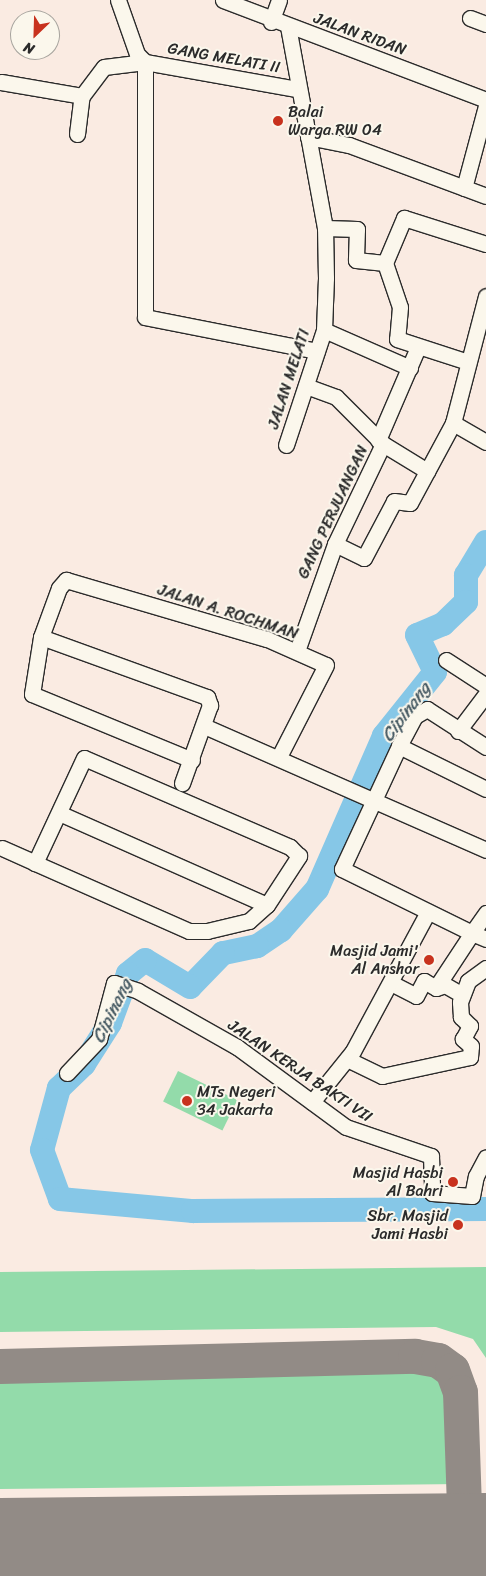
<!DOCTYPE html>
<style>
body{margin:0}
#map{position:relative;width:486px;height:1576px;overflow:hidden;background:#faebe2;font-family:Sriracha,sans-serif}
div>[style]{position:absolute}
[style*='--x']{left:calc(var(--x)*1px);top:calc(var(--y)*1px);width:calc(var(--w)*1px);rotate:calc(var(--a)*1deg)}
.green>*{inset:0;background:#93dbaa;transform-origin:0 0}
.river>*{height:24px;margin:-12px;padding:0 12px;transform-origin:12px;border-radius:12px;background:#86c7e7}
.taxiway>*{height:35px;margin:-17.5px;padding:0 17.5px;transform-origin:17.5px;border-radius:17.5px;background:#928b86}
.runway>*{height:88px;margin:-44px;padding:0 44px;transform-origin:44px;border-radius:44px;background:#928b86}
.roads{filter:drop-shadow(1px 0 #2b2b2b) drop-shadow(-1px 0 #2b2b2b) drop-shadow(0 1px #2b2b2b) drop-shadow(0 -1px #2b2b2b)}
.minor>*{height:15px;margin:-7.5px;padding:0 7.5px;transform-origin:7.5px;border-radius:7.5px;background:#fbf7ec}
.dots>*{width:14px;height:14px;translate:-50% -50%;box-sizing:border-box;border:2px solid #fbf7ec;border-radius:50%}
span{translate:-50% -50%;white-space:nowrap;text-align:center;line-height:1.15;-webkit-text-stroke:4px #fbf7ec;paint-order:stroke}
.street-label{font-size:16px;color:#2b2b2b}
.poi-label{font-size:16px;color:#2b2b2b}
.left{translate:0 -50%;text-align:left}
.right{translate:-100% -50%;text-align:right}
.water-label{font-size:18px;color:#465a63;font-style:italic}
.north{position:absolute;left:10px;top:10px;width:50px;height:50px;box-sizing:border-box;background:#fbf7ec;border:1px solid #a8a59f;border-radius:50%;rotate:204deg;font-size:14px;font-weight:700;line-height:20px;text-align:center;color:#2b2b2b}
.north::after{content:'';display:block;margin:auto;width:18px;height:22px;background:#c8321e;clip-path:polygon(50% 0,100% 100%,50% 72%,0 100%)}
</style>
<div id="map">
<div class="green">
<i style="left:178px;top:1071px;width:66px;height:34px;rotate:26deg"></i>
<i style="clip-path:polygon(486px 1267px,486px 1358px,473px 1339px,436px 1327px,0 1332px,0 1272px)"></i>
<i style="clip-path:polygon(415px 1356px,438px 1360px,452px 1370px,460px 1392px,462px 1484px,0 1489px,0 1366px)"></i>
</div>
<div class="river">
<i style="--x:486;--y:542;--w:39;--a:121"></i>
<i style="--x:466;--y:575;--w:27;--a:90"></i>
<i style="--x:466;--y:602;--w:32;--a:136"></i>
<i style="--x:443;--y:624;--w:28;--a:157"></i>
<i style="--x:417;--y:635;--w:41;--a:64.1"></i>
<i style="--x:435;--y:672;--w:82;--a:128.6"></i>
<i style="--x:384;--y:736;--w:167;--a:113.6"></i>
<i style="--x:317;--y:889;--w:55;--a:131.3"></i>
<i style="--x:281;--y:930;--w:29;--a:146"></i>
<i style="--x:257;--y:946;--w:35;--a:168"></i>
<i style="--x:223;--y:953;--w:47;--a:134.1"></i>
<i style="--x:190;--y:987;--w:52;--a:-149"></i>
<i style="--x:145;--y:960;--w:22;--a:141"></i>
<i style="--x:128;--y:974;--w:52;--a:110.2"></i>
<i style="--x:110;--y:1023;--w:49;--a:122.4"></i>
<i style="--x:84;--y:1064;--w:35;--a:136"></i>
<i style="--x:59;--y:1088;--w:64;--a:105.3"></i>
<i style="--x:42;--y:1150;--w:52;--a:69.8"></i>
<i style="--x:60;--y:1199;--w:134;--a:5.2"></i>
<i style="--x:193;--y:1211;--w:293;--a:-0.4"></i>
</div>
<div class="taxiway">
<i style="--x:0;--y:1366;--w:415;--a:-1.4"></i>
<i style="--x:415;--y:1356;--w:23;--a:10"></i>
<i style="--x:438;--y:1360;--w:17;--a:36"></i>
<i style="--x:452;--y:1370;--w:23;--a:70"></i>
<i style="--x:460;--y:1392;--w:145;--a:88"></i>
<i style="--x:410;--y:1538;--w:79;--a:15.4"></i>
</div>
<div class="runway">
<i style="--x:0;--y:1542;--w:486;--a:-0.6"></i>
</div>
<div class="roads">
<div class="minor">
<i style="--x:118;--y:0;--w:57;--a:70.6"></i>
<i style="--x:137;--y:54;--w:11;--a:45"></i>
<i style="--x:223;--y:0;--w:281;--a:20.8"></i>
<i style="--x:470;--y:18;--w:17;--a:21"></i>
<i style="--x:271;--y:22;--w:23;--a:-70"></i>
<i style="--x:145;--y:62;--w:255;--a:90"></i>
<i style="--x:145;--y:317;--w:175;--a:11.2"></i>
<i style="--x:1;--y:82;--w:82;--a:9.8"></i>
<i style="--x:77;--y:134;--w:38;--a:-83"></i>
<i style="--x:82;--y:96;--w:36;--a:-53"></i>
<i style="--x:104;--y:67;--w:41;--a:-7"></i>
<i style="--x:145;--y:62;--w:154;--a:10.1"></i>
<i style="--x:308;--y:137;--w:42;--a:11"></i>
<i style="--x:349;--y:145;--w:146;--a:20.4"></i>
<i style="--x:464;--y:188;--w:85;--a:-75"></i>
<i style="--x:325;--y:228;--w:32;--a:2"></i>
<i style="--x:357;--y:229;--w:31;--a:92"></i>
<i style="--x:356;--y:260;--w:29;--a:6"></i>
<i style="--x:385;--y:263;--w:46;--a:71.2"></i>
<i style="--x:400;--y:307;--w:32;--a:95"></i>
<i style="--x:397;--y:339;--w:75;--a:17.9"></i>
<i style="--x:385;--y:263;--w:49;--a:-67.1"></i>
<i style="--x:404;--y:218;--w:86;--a:17.6"></i>
<i style="--x:324;--y:330;--w:94;--a:23.8"></i>
<i style="--x:306;--y:386;--w:32;--a:20"></i>
<i style="--x:336;--y:397;--w:66;--a:45"></i>
<i style="--x:383;--y:444;--w:52;--a:31.5"></i>
<i style="--x:453;--y:423;--w:38;--a:30"></i>
<i style="--x:378;--y:440;--w:101;--a:-66.7"></i>
<i style="--x:286;--y:445;--w:121;--a:-71.7"></i>
<i style="--x:324;--y:330;--w:52;--a:-87.8"></i>
<i style="--x:326;--y:278;--w:50;--a:-91.1"></i>
<i style="--x:325;--y:228;--w:204;--a:-100.4"></i>
<i style="--x:335;--y:544;--w:32;--a:26"></i>
<i style="--x:364;--y:558;--w:64;--a:-62.2"></i>
<i style="--x:394;--y:501;--w:16;--a:7"></i>
<i style="--x:410;--y:503;--w:91;--a:-61.7"></i>
<i style="--x:453;--y:423;--w:131;--a:-75.4"></i>
<i style="--x:41;--y:637;--w:177;--a:19.9"></i>
<i style="--x:207;--y:697;--w:9;--a:69"></i>
<i style="--x:210;--y:705;--w:83;--a:109.7"></i>
<i style="--x:297;--y:651;--w:114;--a:-70.4"></i>
<i style="--x:335;--y:544;--w:111;--a:-64.4"></i>
<i style="--x:446;--y:660;--w:48;--a:33"></i>
<i style="--x:204;--y:726;--w:308;--a:23.7"></i>
<i style="--x:458;--y:731;--w:46;--a:-52.9"></i>
<i style="--x:399;--y:746;--w:34;--a:-62"></i>
<i style="--x:415;--y:716;--w:14;--a:-30"></i>
<i style="--x:427;--y:709;--w:70;--a:32.8"></i>
<i style="--x:192;--y:760;--w:173;--a:-157.6"></i>
<i style="--x:32;--y:694;--w:58;--a:-81"></i>
<i style="--x:41;--y:637;--w:52;--a:-69.8"></i>
<i style="--x:59;--y:588;--w:11;--a:-49"></i>
<i style="--x:66;--y:580;--w:209;--a:16.4"></i>
<i style="--x:267;--y:639;--w:64;--a:23.8"></i>
<i style="--x:326;--y:665;--w:103;--a:117.1"></i>
<i style="--x:59;--y:813;--w:227;--a:23.9"></i>
<i style="--x:2;--y:848;--w:36;--a:24"></i>
<i style="--x:35;--y:863;--w:168;--a:23.8"></i>
<i style="--x:189;--y:931;--w:18;--a:0"></i>
<i style="--x:207;--y:931;--w:43;--a:-13.4"></i>
<i style="--x:249;--y:921;--w:24;--a:-42"></i>
<i style="--x:267;--y:905;--w:59;--a:-56.9"></i>
<i style="--x:299;--y:856;--w:13;--a:-135"></i>
<i style="--x:290;--y:847;--w:224;--a:-156.6"></i>
<i style="--x:84;--y:758;--w:116;--a:115"></i>
<i style="--x:486;--y:913;--w:24;--a:125"></i>
<i style="--x:472;--y:933;--w:15;--a:23"></i>
<i style="--x:391;--y:983;--w:28;--a:27"></i>
<i style="--x:416;--y:996;--w:17;--a:-62"></i>
<i style="--x:424;--y:981;--w:14;--a:30"></i>
<i style="--x:436;--y:988;--w:9;--a:-18"></i>
<i style="--x:445;--y:985;--w:20;--a:30"></i>
<i style="--x:439;--y:983;--w:60;--a:-56.6"></i>
<i style="--x:472;--y:933;--w:145;--a:-153.8"></i>
<i style="--x:342;--y:869;--w:136;--a:-65.1"></i>
<i style="--x:399;--y:746;--w:97;--a:26.3"></i>
<i style="--x:347;--y:1059;--w:39;--a:26"></i>
<i style="--x:382;--y:1076;--w:90;--a:-12.2"></i>
<i style="--x:470;--y:1057;--w:11;--a:-85"></i>
<i style="--x:471;--y:1046;--w:11;--a:-139"></i>
<i style="--x:463;--y:1039;--w:15;--a:-62"></i>
<i style="--x:470;--y:1026;--w:13;--a:-135"></i>
<i style="--x:461;--y:1017;--w:15;--a:-94"></i>
<i style="--x:460;--y:1002;--w:22;--a:-69"></i>
<i style="--x:468;--y:981;--w:22;--a:-36"></i>
<i style="--x:67;--y:1073;--w:47;--a:-46.7"></i>
<i style="--x:99;--y:1039;--w:58;--a:-75"></i>
<i style="--x:114;--y:983;--w:25;--a:18"></i>
<i style="--x:138;--y:991;--w:114;--a:29.5"></i>
<i style="--x:237;--y:1047;--w:135;--a:36.3"></i>
<i style="--x:346;--y:1127;--w:90;--a:18.8"></i>
<i style="--x:431;--y:1156;--w:37;--a:88"></i>
<i style="--x:432;--y:1193;--w:40;--a:4.3"></i>
<i style="--x:472;--y:1196;--w:20;--a:-79"></i>
<i style="--x:476;--y:1176;--w:21;--a:-62"></i>
<i style="--x:312;--y:1102;--w:65;--a:-51.2"></i>
<i style="--x:353;--y:1051;--w:158;--a:-61.7"></i>
</div>
</div>
<div class="dots">
<i style="left:278px;top:121px;background:#c8321e"></i>
<i style="left:429px;top:960px;background:#c8321e"></i>
<i style="left:187px;top:1101px;background:#c8321e"></i>
<i style="left:453px;top:1182px;background:#c8321e"></i>
<i style="left:458px;top:1225px;background:#c8321e"></i>
</div>
<div class="street-label">
<span style="left:360px;top:34px;rotate:20deg">JALAN RIDAN</span>
<span style="left:224px;top:58px;rotate:10deg">GANG MELATI II</span>
<span style="left:289px;top:379px;rotate:-72deg">JALAN MELATI</span>
<span style="left:333px;top:512px;rotate:-65deg">GANG PERJUANGAN</span>
<span style="left:228px;top:612px;rotate:18deg">JALAN A. ROCHMAN</span>
<span style="left:300px;top:1071px;rotate:34deg">JALAN KERJA BAKTI VII</span>
</div>
<div class="poi-label">
<span class="left" style="left:288px;top:121px">Balai<br>Warga RW 04</span>
<span class="right" style="left:419px;top:960px">Masjid Jami'<br>Al Anshor</span>
<span class="left" style="left:197px;top:1101px">MTs Negeri<br>34 Jakarta</span>
<span class="right" style="left:443px;top:1182px">Masjid Hasbi<br>Al Bahri</span>
<span class="right" style="left:448px;top:1225px">Sbr. Masjid<br>Jami Hasbi</span>
</div>
<div class="water-label">
<span style="left:406px;top:712px;rotate:-53deg">Cipinang</span>
<span style="left:112px;top:1011px;rotate:-64deg">Cipinang</span>
</div>
<div class="north">N</div>
</div>
